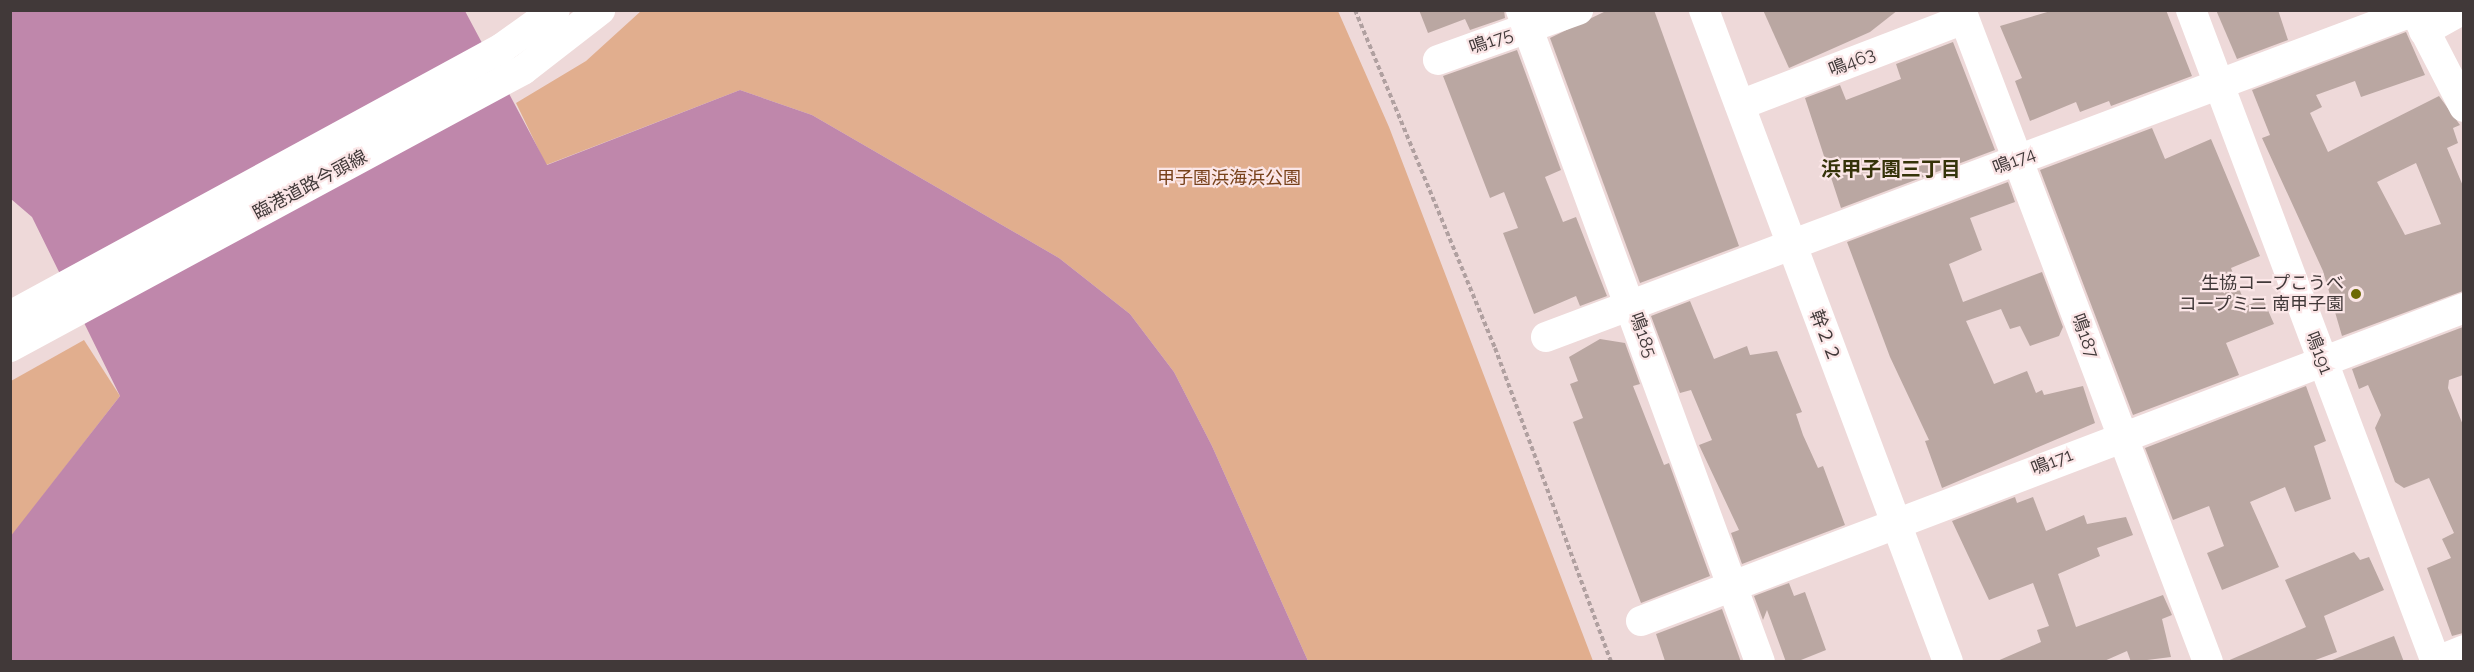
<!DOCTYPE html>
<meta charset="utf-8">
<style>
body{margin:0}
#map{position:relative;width:2474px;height:672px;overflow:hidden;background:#eed9d9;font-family:Raleway,"Noto Sans JP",sans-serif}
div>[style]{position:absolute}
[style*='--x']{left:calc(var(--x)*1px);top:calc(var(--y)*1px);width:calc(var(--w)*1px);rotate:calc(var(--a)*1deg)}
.green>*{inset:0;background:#e1ae8e}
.water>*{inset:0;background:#bf87ab}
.building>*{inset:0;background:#baa7a2}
.path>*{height:4px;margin-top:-2px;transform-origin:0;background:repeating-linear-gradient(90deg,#b0a0a0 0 4.5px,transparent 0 7.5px)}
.minor>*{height:30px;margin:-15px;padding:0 15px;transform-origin:15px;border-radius:15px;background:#fff}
.dots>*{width:16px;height:16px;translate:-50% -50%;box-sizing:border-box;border:3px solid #fbe6e7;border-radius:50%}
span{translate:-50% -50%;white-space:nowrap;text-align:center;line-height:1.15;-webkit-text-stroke:4.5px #fbe6e7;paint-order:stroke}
.street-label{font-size:18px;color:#413939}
.park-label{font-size:18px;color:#77411a}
.poi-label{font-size:18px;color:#413939}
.right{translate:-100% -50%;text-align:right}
.neighbourhood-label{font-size:20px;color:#353309;font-weight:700}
.frame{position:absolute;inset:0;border:12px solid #413939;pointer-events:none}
</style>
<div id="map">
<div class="green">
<i style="clip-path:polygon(641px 11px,1338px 11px,1389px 127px,1593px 661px,1308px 661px,1212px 446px,1174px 372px,1130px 314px,1059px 258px,812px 115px,740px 90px,546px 165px,516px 103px,586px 61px)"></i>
<i style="clip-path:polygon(84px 340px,120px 396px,11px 537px,11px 381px)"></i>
</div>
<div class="water">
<i style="clip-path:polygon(11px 11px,465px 11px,547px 165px,740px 90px,812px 115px,1059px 258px,1130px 314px,1174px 372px,1212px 446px,1308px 661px,11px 661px,10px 537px,120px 396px,32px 217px,11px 199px)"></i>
</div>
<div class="building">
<i style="clip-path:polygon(1419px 10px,1504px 10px,1505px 18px,1470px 30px,1465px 19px,1428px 33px)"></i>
<i style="clip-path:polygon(1608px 10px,1654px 10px,1739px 246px,1640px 283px,1550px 38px)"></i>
<i style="clip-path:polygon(1763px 10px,1898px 10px,1870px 32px,1789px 68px)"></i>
<i style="clip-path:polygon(2054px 10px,2166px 10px,2192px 76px,2111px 106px,2109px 101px,2080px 112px,2076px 102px,2030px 121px,2015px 81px,2022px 78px,2000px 26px)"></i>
<i style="clip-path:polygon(2216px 10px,2278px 10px,2288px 40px,2237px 59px)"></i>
<i style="clip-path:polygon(evenodd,2406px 32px,2425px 75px,2361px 97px,2355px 81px,2316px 95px,2322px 107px,2310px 113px,2328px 152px,2439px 96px,2460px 125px,2453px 128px,2458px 143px,2447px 148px,2463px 186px,2463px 291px,2342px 336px,2323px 271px,2262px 138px,2270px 135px,2252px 90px,2406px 32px,2416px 163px,2441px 224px,2405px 235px,2377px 182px,2416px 163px)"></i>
<i style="clip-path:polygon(1953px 42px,1995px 150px,1841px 208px,1805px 98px,1840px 85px,1846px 100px,1901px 79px,1896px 64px)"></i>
<i style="clip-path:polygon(1517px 50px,1561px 170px,1545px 177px,1563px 222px,1576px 217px,1607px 296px,1580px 306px,1576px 296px,1534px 314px,1503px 233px,1518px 228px,1504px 192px,1490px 198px,1443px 76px)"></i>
<i style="clip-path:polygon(2152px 128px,2165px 159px,2211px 139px,2260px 256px,2231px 268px,2246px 306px,2263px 299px,2274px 324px,2226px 343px,2239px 375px,2133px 415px,2040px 170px)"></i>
<i style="clip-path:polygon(2008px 182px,2015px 202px,1970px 218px,1982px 250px,1949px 264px,1963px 302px,2042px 272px,2063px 327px,2059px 336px,2030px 346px,2020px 326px,2010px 329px,2001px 309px,1966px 321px,1994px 384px,2027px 371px,2036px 393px,2042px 390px,2044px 395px,2083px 386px,2095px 423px,1942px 488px,1925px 441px,1929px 440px,1890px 357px,1847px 242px)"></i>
<i style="clip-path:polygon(1690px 301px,1714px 359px,1747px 346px,1750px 355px,1777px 351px,1802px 412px,1796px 414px,1803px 435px,1818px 468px,1823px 466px,1845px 525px,1742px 564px,1731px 533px,1739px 530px,1699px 445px,1712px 440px,1691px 390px,1680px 393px,1651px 316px)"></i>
<i style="clip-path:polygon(2463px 327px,2463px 375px,2449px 380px,2448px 388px,2463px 425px,2463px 633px,2452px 636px,2427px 568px,2451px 558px,2442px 539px,2454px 533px,2429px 478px,2404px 488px,2395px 482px,2375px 428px,2381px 415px,2368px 385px,2359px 389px,2352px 369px)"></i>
<i style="clip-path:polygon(1600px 339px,1625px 343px,1640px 384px,1633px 386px,1664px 465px,1669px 463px,1710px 576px,1641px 603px,1573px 422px,1583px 418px,1570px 384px,1578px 381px,1569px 357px)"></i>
<i style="clip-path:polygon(2306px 386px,2326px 441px,2314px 446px,2331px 499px,2295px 512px,2285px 487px,2250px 502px,2279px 567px,2222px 590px,2207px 553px,2224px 546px,2209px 506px,2173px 520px,2145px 448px)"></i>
<i style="clip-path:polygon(2015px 497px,2017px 503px,2033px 497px,2046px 531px,2084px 515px,2087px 524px,2126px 517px,2133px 535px,2097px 548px,2100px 556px,2058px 574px,2076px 627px,2163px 595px,2172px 615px,2162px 619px,2171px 657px,2131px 662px,2127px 651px,2102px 662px,1995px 662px,2041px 642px,2037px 630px,2049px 626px,2033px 583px,1989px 600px,1952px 521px)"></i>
<i style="clip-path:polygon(2354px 552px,2360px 560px,2369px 557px,2384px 590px,2324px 616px,2337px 652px,2310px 662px,2225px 662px,2306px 627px,2285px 580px)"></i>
<i style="clip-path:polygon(1789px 583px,1794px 596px,1805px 592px,1826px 650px,1796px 662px,1786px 662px,1767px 610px,1763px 620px,1754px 596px)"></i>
<i style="clip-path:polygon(1722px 609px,1741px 662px,1665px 661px,1656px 634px)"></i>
<i style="clip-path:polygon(2394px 636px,2404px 662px,2333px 662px,2332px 660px)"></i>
</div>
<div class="path">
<i style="--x:1355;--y:10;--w:366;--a:67.5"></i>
<i style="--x:1495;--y:348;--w:335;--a:69.7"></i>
</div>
<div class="minor">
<i style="--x:1521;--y:10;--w:694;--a:69.87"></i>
<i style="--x:1704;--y:10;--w:696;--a:69.48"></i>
<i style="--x:1961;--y:10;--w:697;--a:69.25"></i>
<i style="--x:2191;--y:10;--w:697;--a:69.41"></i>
<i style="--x:2414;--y:10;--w:109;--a:62.7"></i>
<i style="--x:2424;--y:31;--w:43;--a:-28.9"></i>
<i style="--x:1438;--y:60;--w:149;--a:-19.7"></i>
<i style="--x:1740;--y:105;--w:240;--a:-21"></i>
<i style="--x:10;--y:316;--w:560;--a:-28.58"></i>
<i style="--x:502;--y:48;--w:65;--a:-35.6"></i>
<i style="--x:1546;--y:337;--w:927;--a:-20.58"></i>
<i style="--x:10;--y:347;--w:583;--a:-28.37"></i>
<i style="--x:523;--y:70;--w:98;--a:-37.9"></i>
<i style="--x:1641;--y:621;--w:881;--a:-20.82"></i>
<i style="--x:2435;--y:662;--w:31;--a:-22"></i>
</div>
<div class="dots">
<i style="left:2356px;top:294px;background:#6c6904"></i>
</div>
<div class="street-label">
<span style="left:1491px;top:41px;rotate:-19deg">鳴175</span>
<span style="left:1852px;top:62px;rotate:-21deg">鳴463</span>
<span style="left:2014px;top:161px;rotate:-21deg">鳴174</span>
<span style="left:310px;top:185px;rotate:-28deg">臨港道路今頭線</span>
<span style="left:1643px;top:335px;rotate:70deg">鳴185</span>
<span style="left:1825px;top:336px;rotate:69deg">幹２２</span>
<span style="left:2085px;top:336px;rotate:70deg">鳴187</span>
<span style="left:2319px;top:353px;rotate:69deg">鳴191</span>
<span style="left:2052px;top:462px;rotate:-21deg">鳴171</span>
</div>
<div class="park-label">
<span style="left:1229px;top:178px">甲子園浜海浜公園</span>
</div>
<div class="poi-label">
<span class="right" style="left:2344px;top:294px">生協コープこうべ<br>コープミニ 南甲子園</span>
</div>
<div class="neighbourhood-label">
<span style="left:1891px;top:169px">浜甲子園三丁目</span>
</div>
<div class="frame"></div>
</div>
